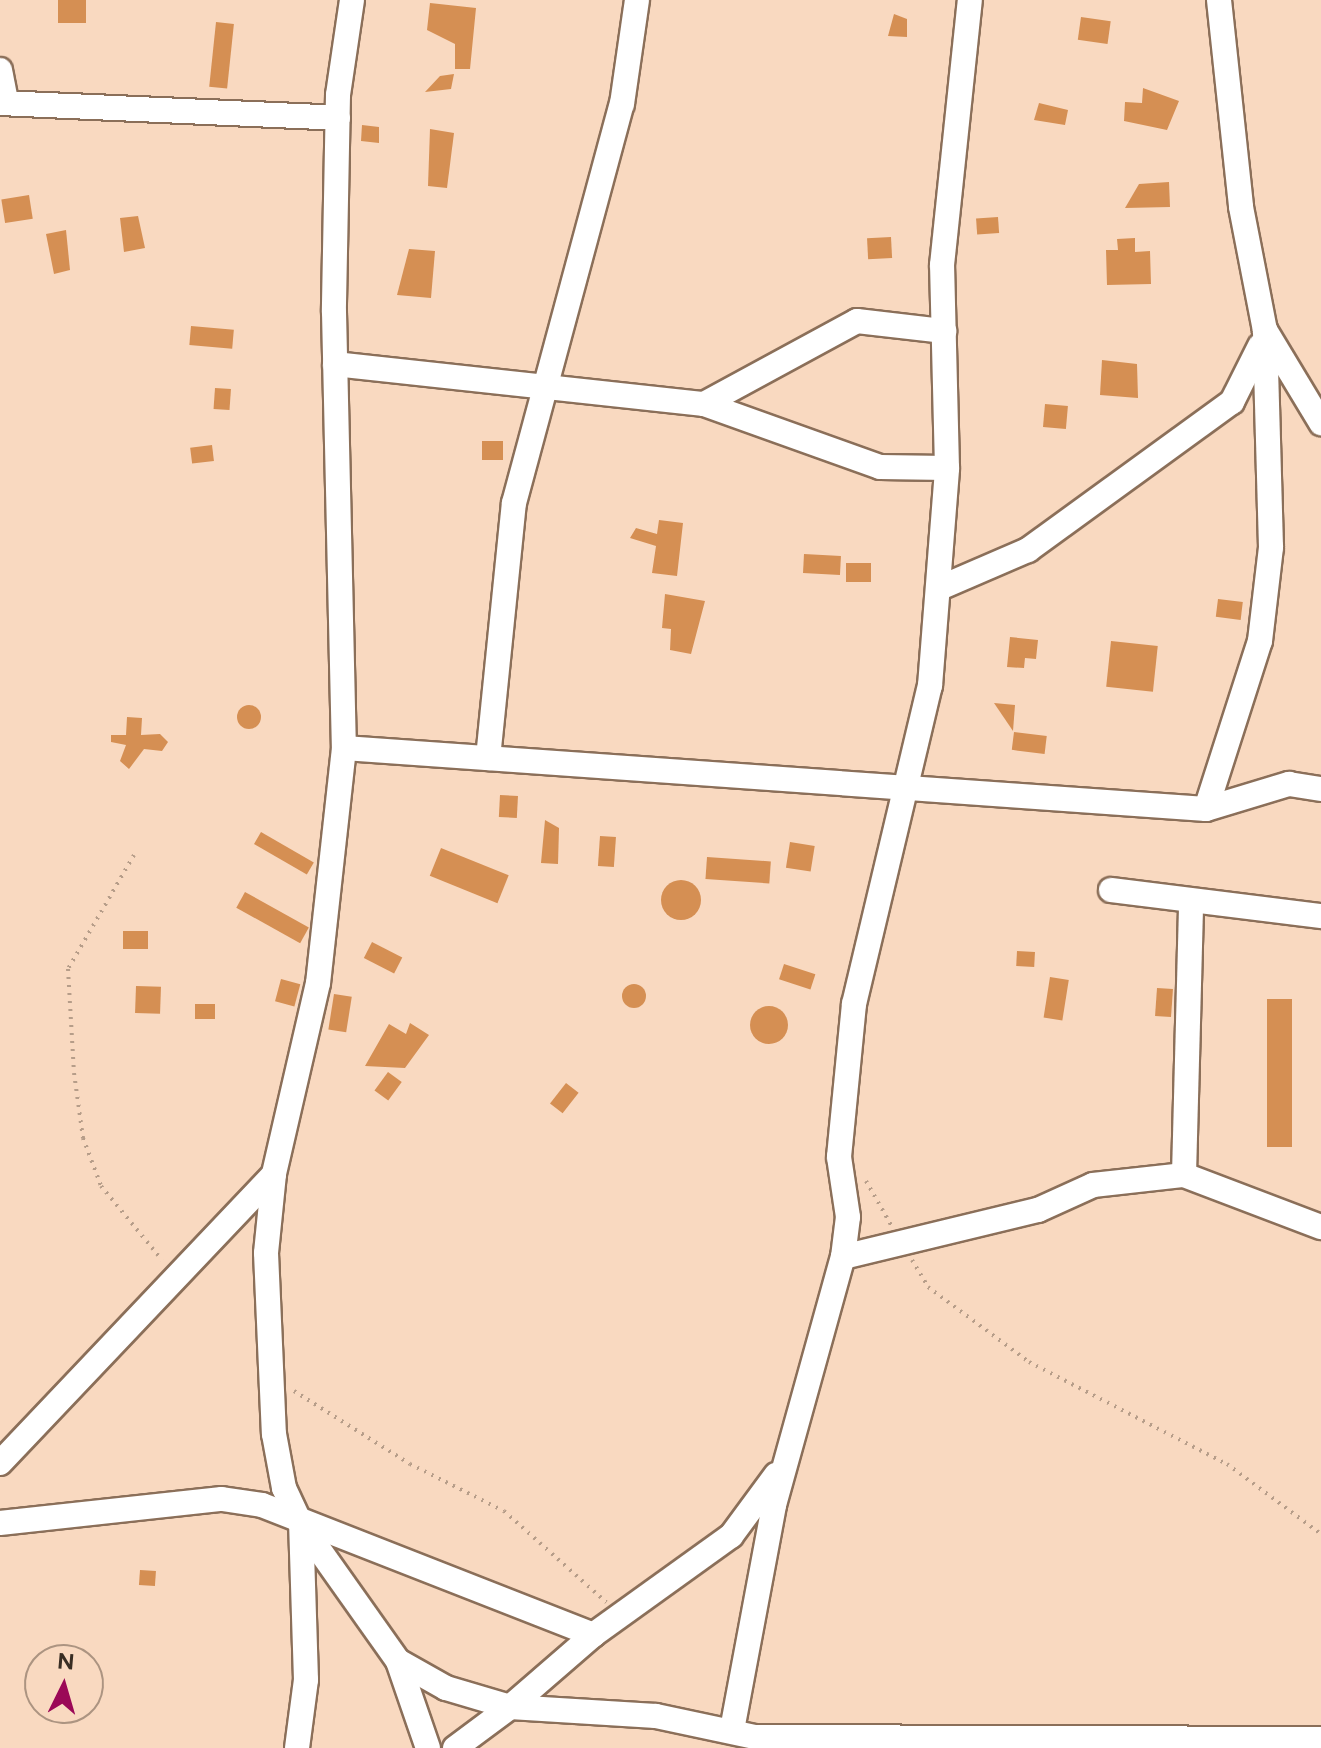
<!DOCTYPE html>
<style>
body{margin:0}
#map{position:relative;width:1321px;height:1748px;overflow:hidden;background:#f9d9c0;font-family:Figtree,sans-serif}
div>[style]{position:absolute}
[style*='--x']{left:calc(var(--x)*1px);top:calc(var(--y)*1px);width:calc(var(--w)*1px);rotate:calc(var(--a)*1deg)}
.building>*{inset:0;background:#d58f53;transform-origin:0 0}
.round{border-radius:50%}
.path>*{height:4px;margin-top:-2px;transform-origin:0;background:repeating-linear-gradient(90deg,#b69d89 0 2px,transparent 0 8px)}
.roads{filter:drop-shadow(2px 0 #8b6f59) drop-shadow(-2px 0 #8b6f59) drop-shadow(0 2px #8b6f59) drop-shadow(0 -2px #8b6f59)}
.street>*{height:24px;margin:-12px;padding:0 12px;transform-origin:12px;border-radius:12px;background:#fff}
span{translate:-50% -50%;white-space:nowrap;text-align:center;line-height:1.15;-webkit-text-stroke:7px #f9d9c0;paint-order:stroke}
.north{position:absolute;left:24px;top:1644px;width:80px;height:80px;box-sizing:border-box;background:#f9d9c0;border:2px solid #ac9481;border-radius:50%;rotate:5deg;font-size:22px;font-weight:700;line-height:32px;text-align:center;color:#392d23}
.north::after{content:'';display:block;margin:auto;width:28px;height:36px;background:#9b0857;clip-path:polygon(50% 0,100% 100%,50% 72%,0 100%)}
</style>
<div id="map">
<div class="building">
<i style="left:58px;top:0;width:28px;height:23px"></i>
<i style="clip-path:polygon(430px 3px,476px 8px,470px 69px,455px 69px,455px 44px,427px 30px)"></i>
<i style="clip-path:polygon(894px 14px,907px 19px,907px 37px,888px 36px)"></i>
<i style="left:1081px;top:17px;width:30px;height:23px;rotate:8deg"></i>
<i style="left:216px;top:22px;width:18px;height:65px;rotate:6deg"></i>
<i style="clip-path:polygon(454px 74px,451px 89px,425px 92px,440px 76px)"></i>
<i style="clip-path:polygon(1143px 88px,1179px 101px,1167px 130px,1124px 121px,1125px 102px,1142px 103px)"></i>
<i style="clip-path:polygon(1039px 103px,1068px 110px,1065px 125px,1034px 120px)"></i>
<i style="clip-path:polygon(362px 125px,379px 127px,379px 143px,361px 141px)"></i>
<i style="clip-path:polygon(430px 129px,454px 133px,447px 188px,428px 186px)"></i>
<i style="clip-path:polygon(1169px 182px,1170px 207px,1125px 208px,1139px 184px)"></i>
<i style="left:29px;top:195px;width:24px;height:28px;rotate:81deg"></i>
<i style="clip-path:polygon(138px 216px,145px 248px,124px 252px,120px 218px)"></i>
<i style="left:998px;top:217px;width:16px;height:22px;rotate:86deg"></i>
<i style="clip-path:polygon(66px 230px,70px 270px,54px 274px,46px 234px)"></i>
<i style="left:891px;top:237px;width:21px;height:24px;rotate:87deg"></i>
<i style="clip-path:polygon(1135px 238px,1135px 252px,1150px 251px,1151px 284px,1107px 285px,1106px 250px,1118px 250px,1117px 239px)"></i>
<i style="clip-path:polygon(409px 249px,435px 251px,431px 298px,397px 295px)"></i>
<i style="left:191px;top:326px;width:43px;height:19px;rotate:5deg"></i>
<i style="clip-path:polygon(1102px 360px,1137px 364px,1138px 398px,1100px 395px)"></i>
<i style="left:215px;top:388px;width:16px;height:21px;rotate:4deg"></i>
<i style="left:1045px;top:404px;width:23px;height:23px;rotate:5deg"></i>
<i style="left:482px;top:441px;width:21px;height:19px"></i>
<i style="left:212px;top:445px;width:16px;height:22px;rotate:83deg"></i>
<i style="clip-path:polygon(659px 520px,683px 523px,677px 576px,652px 573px,656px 546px,630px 538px,636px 528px,657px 534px)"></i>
<i style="left:804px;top:554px;width:37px;height:19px;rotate:3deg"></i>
<i style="left:846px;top:563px;width:25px;height:19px"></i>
<i style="clip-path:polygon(665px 594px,705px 601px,691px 654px,670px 650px,671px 629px,662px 628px)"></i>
<i style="left:1218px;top:599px;width:25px;height:18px;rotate:7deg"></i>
<i style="clip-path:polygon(1010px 637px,1038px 640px,1036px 659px,1025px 658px,1024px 668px,1007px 667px)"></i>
<i style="left:1111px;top:641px;width:47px;height:46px;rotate:6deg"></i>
<i style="clip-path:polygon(994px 703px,1015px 705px,1013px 731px)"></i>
<i class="round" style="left:237px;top:705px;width:24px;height:24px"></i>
<i style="clip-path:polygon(127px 717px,142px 718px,141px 735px,160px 734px,168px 742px,162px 751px,144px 749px,129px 769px,120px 761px,126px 745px,111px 742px,111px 735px,126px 735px)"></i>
<i style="left:1014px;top:732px;width:33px;height:18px;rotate:7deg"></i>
<i style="left:500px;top:795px;width:18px;height:22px;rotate:3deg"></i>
<i style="clip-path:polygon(545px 820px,559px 828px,558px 864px,541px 863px)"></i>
<i style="left:261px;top:832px;width:61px;height:14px;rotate:30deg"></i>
<i style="left:600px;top:836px;width:16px;height:30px;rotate:4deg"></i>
<i style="left:790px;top:842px;width:25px;height:26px;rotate:9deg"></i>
<i style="left:441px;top:848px;width:73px;height:30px;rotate:22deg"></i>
<i style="left:707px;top:857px;width:64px;height:22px;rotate:4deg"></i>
<i class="round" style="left:661px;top:880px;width:40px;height:40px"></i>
<i style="left:245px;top:892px;width:73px;height:18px;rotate:29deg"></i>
<i style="left:123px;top:931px;width:25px;height:18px"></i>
<i style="left:372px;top:942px;width:34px;height:18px;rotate:27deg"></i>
<i style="left:1017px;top:951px;width:18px;height:15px;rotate:3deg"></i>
<i style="left:784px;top:964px;width:33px;height:16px;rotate:18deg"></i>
<i style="left:1050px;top:977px;width:19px;height:41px;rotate:9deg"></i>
<i style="left:281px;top:979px;width:20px;height:23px;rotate:15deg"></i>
<i class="round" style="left:622px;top:984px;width:24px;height:24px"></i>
<i style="left:136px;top:986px;width:25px;height:27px;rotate:2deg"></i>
<i style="left:1157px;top:988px;width:16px;height:28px;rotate:4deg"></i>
<i style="left:334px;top:994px;width:18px;height:36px;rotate:9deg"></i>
<i style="left:1267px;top:999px;width:25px;height:148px"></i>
<i style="left:195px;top:1004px;width:20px;height:15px"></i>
<i class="round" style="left:750px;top:1006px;width:38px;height:38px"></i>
<i style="clip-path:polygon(410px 1023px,429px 1035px,405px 1068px,365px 1066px,389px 1024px,406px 1034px)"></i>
<i style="left:388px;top:1072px;width:17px;height:23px;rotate:36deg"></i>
<i style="left:566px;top:1083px;width:16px;height:26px;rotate:38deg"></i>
<i style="left:140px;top:1570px;width:16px;height:15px;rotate:4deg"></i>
</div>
<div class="path">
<i style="--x:134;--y:855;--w:132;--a:120.1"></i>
<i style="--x:68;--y:969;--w:104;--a:86.7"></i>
<i style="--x:74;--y:1073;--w:66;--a:82.1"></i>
<i style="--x:83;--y:1138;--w:51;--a:69.4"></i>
<i style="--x:101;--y:1186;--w:96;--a:50.5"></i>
<i style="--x:866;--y:1181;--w:51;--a:60.4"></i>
<i style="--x:912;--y:1260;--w:31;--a:59"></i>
<i style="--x:928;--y:1287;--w:126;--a:36.6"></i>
<i style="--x:1029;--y:1362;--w:223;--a:27.3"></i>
<i style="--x:1227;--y:1464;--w:117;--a:36.7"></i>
<i style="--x:294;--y:1391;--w:137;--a:32.2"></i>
<i style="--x:410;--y:1464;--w:105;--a:26.6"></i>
<i style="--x:504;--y:1511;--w:137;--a:41.7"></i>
</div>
<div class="roads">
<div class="street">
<i style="--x:352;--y:0;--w:96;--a:98.4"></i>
<i style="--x:338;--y:95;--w:217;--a:91.1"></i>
<i style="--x:334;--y:312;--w:436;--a:88.7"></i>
<i style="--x:344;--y:748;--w:236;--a:96.3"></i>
<i style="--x:318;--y:983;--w:196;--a:103"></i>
<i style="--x:274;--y:1174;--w:79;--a:95.8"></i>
<i style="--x:266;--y:1253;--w:181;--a:87.5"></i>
<i style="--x:274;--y:1434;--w:55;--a:79.5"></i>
<i style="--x:284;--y:1488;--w:40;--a:65"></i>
<i style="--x:301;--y:1524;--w:168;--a:54.7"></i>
<i style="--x:398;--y:1661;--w:92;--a:71"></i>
<i style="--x:1219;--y:0;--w:208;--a:83.9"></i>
<i style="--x:1241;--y:207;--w:125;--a:79"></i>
<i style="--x:1265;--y:330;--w:109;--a:58.9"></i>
<i style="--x:0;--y:70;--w:33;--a:79"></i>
<i style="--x:0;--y:103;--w:338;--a:2.5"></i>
<i style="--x:335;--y:364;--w:371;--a:6.2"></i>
<i style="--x:704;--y:404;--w:174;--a:-28.5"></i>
<i style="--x:857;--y:321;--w:88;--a:6.6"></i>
<i style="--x:704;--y:404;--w:187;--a:19.7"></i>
<i style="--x:880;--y:467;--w:67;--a:0.9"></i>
<i style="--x:942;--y:587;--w:94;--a:-23.3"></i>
<i style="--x:1028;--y:550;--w:252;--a:-36"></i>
<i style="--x:1232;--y:402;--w:63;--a:-63.4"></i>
<i style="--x:344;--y:748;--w:864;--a:4.05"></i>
<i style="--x:1206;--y:809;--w:87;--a:-16.8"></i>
<i style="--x:1289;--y:784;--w:32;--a:9"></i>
<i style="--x:488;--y:758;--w:256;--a:-84.2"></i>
<i style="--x:514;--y:503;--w:413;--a:-74.9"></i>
<i style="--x:622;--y:104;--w:105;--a:-81.8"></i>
<i style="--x:1206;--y:809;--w:176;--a:-72.2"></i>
<i style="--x:1260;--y:641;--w:95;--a:-83.3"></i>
<i style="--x:1271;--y:547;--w:217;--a:-91.6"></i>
<i style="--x:1111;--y:890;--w:212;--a:7.1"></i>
<i style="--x:1184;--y:1175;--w:271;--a:-88.5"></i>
<i style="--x:843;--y:1257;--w:201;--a:-13.6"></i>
<i style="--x:1038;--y:1210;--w:60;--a:-24.4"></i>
<i style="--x:1093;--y:1185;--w:92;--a:-6.3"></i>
<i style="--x:1184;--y:1175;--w:147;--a:20.8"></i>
<i style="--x:0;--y:1463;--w:398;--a:-46.5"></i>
<i style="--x:0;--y:1523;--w:223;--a:-6.2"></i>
<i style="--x:222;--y:1499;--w:40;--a:8.5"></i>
<i style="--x:262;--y:1505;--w:356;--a:21.4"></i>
<i style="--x:398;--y:1661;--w:55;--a:29.4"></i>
<i style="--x:446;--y:1688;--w:67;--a:16.5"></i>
<i style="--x:510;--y:1707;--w:110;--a:-40.9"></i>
<i style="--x:593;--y:1635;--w:170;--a:-35.7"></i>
<i style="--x:731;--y:1536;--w:76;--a:-53.6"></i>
<i style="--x:732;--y:1730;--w:229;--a:-79.4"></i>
<i style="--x:774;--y:1505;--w:257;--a:-74.5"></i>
<i style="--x:843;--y:1257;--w:40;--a:-82.9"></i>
<i style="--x:848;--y:1217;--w:61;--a:-98.5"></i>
<i style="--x:839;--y:1157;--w:154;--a:-84.4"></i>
<i style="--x:854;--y:1004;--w:327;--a:-76.6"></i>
<i style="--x:930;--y:686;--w:219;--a:-85.5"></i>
<i style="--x:947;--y:468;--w:203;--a:-91.4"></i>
<i style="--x:942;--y:265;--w:266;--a:-84"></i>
<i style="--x:297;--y:1748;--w:69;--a:-82.5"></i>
<i style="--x:306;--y:1680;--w:156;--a:-91.8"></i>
<i style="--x:455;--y:1748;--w:69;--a:-36.7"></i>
<i style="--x:510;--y:1707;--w:146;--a:3.5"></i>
<i style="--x:656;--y:1716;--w:101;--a:12"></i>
<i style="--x:755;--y:1737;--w:566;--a:0.2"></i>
</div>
</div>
<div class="north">N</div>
</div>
